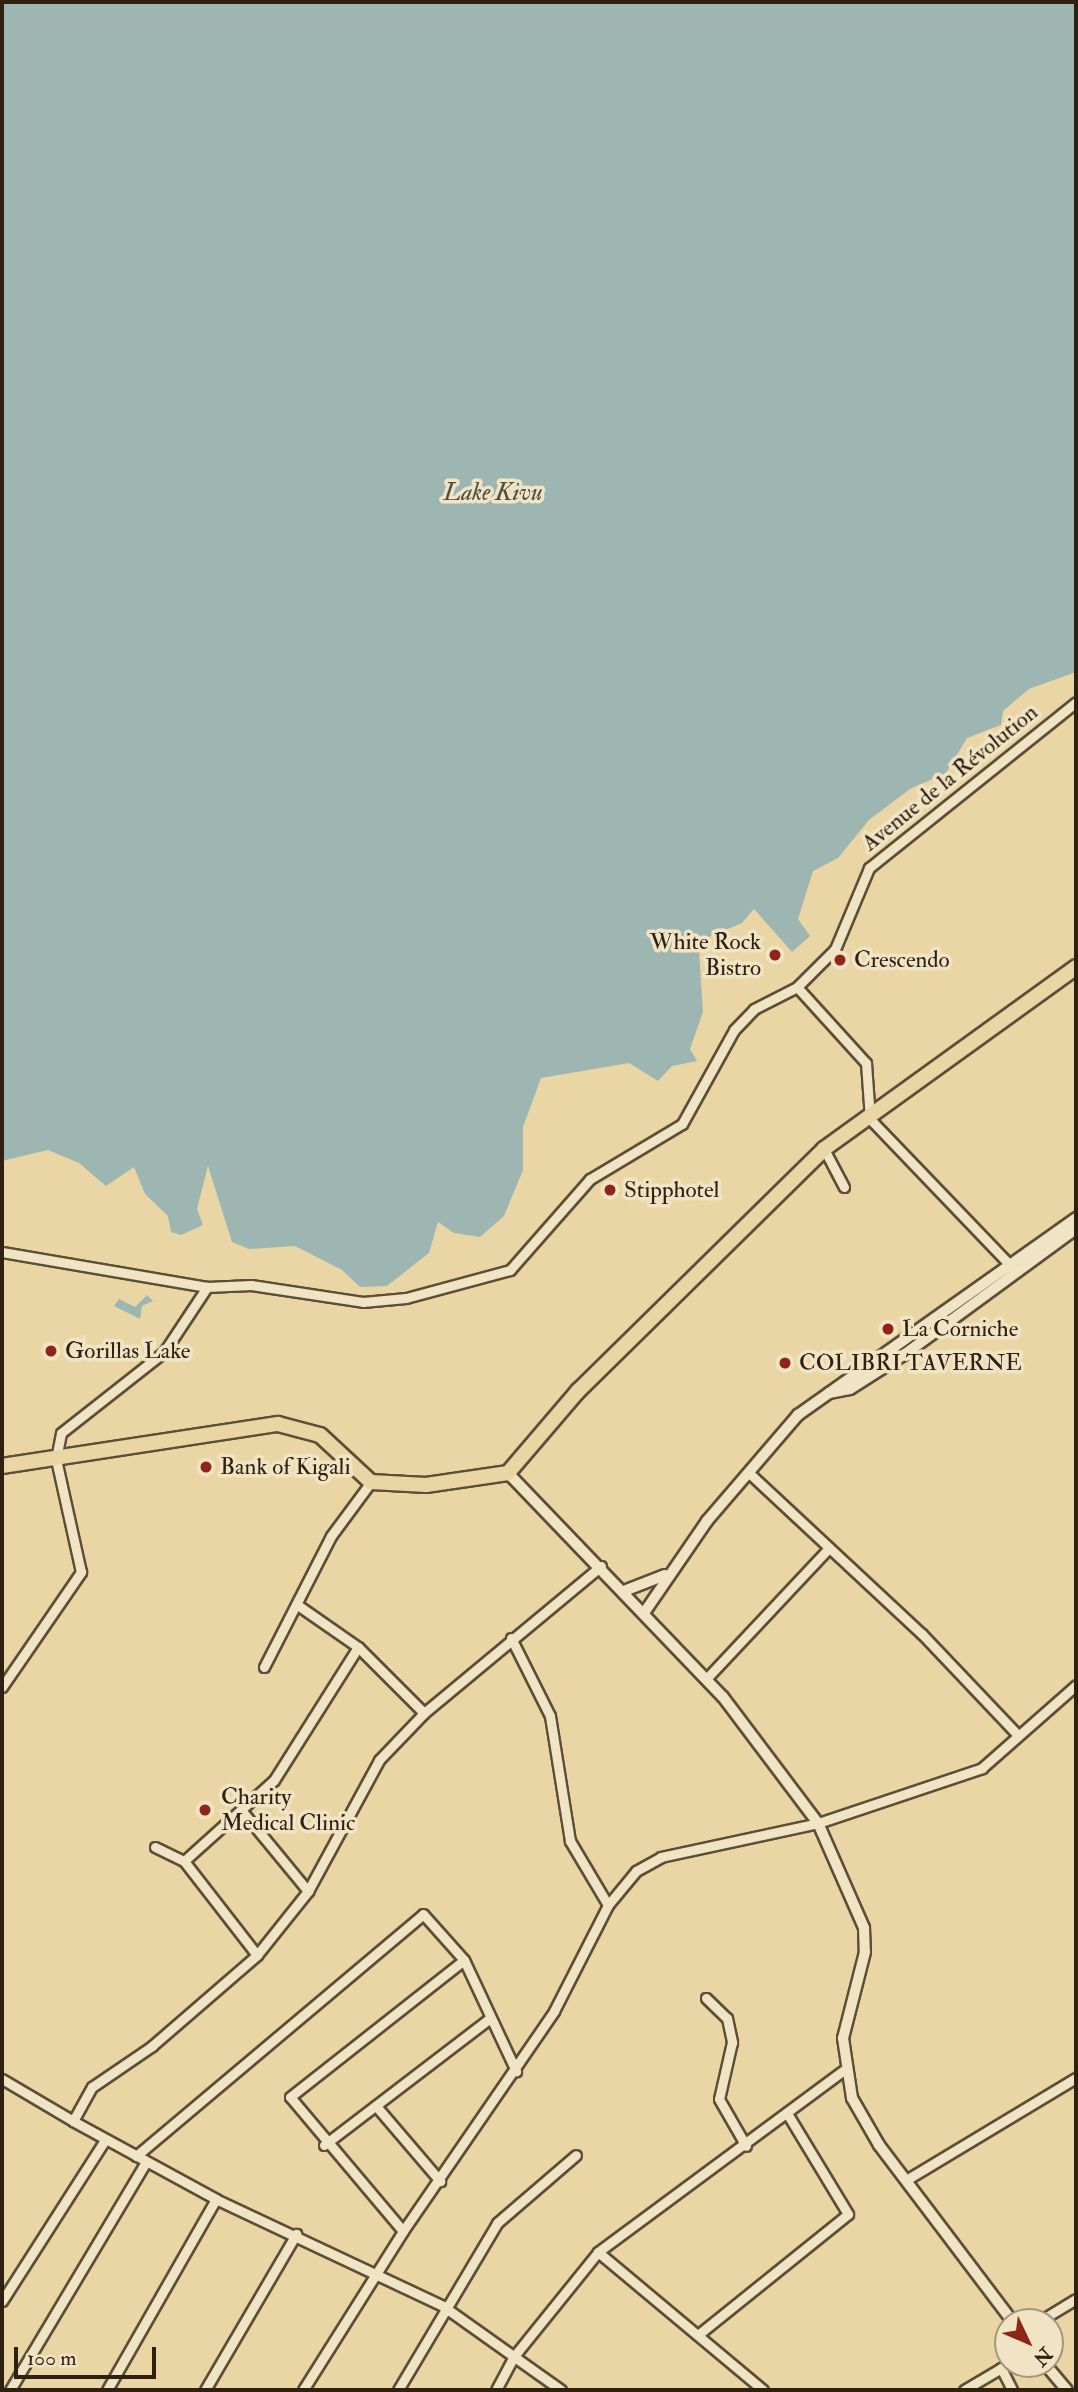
<!DOCTYPE html>
<meta charset="utf-8">
<style>
body{margin:0}
#map{position:relative;width:1078px;height:2392px;overflow:hidden;background:#ead6a5;font-family:"IM FELL Double Pica",serif}
div>[style]{position:absolute}
[style*='--x']{left:calc(var(--x)*1px);top:calc(var(--y)*1px);width:calc(var(--w)*1px);rotate:calc(var(--a)*1deg)}
.water>*{inset:0;background:#9db6b2}
.roads{filter:drop-shadow(2px 0 #5d4e37) drop-shadow(-2px 0 #5d4e37) drop-shadow(0 2px #5d4e37) drop-shadow(0 -2px #5d4e37)}
.minor>*{height:9px;margin:-4.5px;padding:0 4.5px;transform-origin:4.5px;border-radius:4.5px;background:#f1e4c4}
.tertiary>*{height:10px;margin:-5px;padding:0 5px;transform-origin:5px;border-radius:5px;background:#f1e4c4}
.trunk>*{height:14px;margin:-7px;padding:0 7px;transform-origin:7px;border-radius:7px;background:#ead6a5}
.dots>*{width:19px;height:19px;translate:-50% -50%;box-sizing:border-box;border:4px solid #f1e4c4;border-radius:50%}
span{translate:-50% -50%;white-space:nowrap;text-align:center;line-height:1.15;-webkit-text-stroke:7px #f1e4c4;paint-order:stroke}
.street-label{font-size:23px;color:#2e2112}
.poi-label{font-size:23px;color:#2e2112}
.right{translate:-100% -50%;text-align:right}
.left{translate:0 -50%;text-align:left}
.water-label{font-size:24px;color:#4f4e42;font-style:italic}
.frame{position:absolute;inset:0;border:4px solid #2e2112;pointer-events:none}
.north{position:absolute;left:994px;top:2308px;width:70px;height:70px;box-sizing:border-box;background:#f1e4c4;border:2px solid #a3967d;border-radius:50%;rotate:134deg;font-size:19px;font-weight:700;line-height:28px;text-align:center;color:#2e2112}
.north::after{content:'';display:block;margin:auto;width:24px;height:32px;background:#8f2418;clip-path:polygon(50% 0,100% 100%,50% 72%,0 100%)}
.scale{position:absolute;left:14px;top:2347px;width:142px;height:32px;box-sizing:border-box;border:4px solid #2e2112;border-top:0;padding-left:9px;font-size:21px;line-height:24px;white-space:nowrap;color:#2e2112;-webkit-text-stroke:5px #f1e4c4;paint-order:stroke}
</style>
<div id="map">
<div class="water">
<i style="clip-path:polygon(2px 2px,1076px 2px,1076px 672px,1029px 689px,1003px 711px,1001px 725px,967px 738px,946px 773px,910px 789px,869px 820px,838px 858px,813px 871px,798px 919px,810px 936px,792px 952px,754px 909px,742px 923px,704px 939px,699px 951px,703px 1012px,690px 1049px,697px 1061px,672px 1066px,658px 1081px,629px 1063px,541px 1078px,523px 1127px,523px 1170px,504px 1216px,480px 1237px,454px 1233px,438px 1222px,429px 1253px,387px 1286px,360px 1287px,342px 1270px,295px 1246px,249px 1249px,232px 1242px,208px 1166px,197px 1209px,203px 1225px,181px 1235px,171px 1232px,168px 1216px,145px 1194px,134px 1167px,106px 1186px,79px 1163px,48px 1150px,2px 1161px)"></i>
<i style="clip-path:polygon(147px 1295px,153px 1301px,142px 1306px,140px 1319px,114px 1306px,119px 1299px,135px 1307px)"></i>
</div>
<div class="roads">
<div class="minor">
<i style="--x:797;--y:987;--w:103;--a:47.8"></i>
<i style="--x:866;--y:1063;--w:56;--a:85.9"></i>
<i style="--x:870;--y:1119;--w:209;--a:46.2"></i>
<i style="--x:824;--y:1149;--w:43;--a:62.2"></i>
<i style="--x:2;--y:1252;--w:208;--a:9.7"></i>
<i style="--x:207;--y:1287;--w:44;--a:-2.6"></i>
<i style="--x:251;--y:1285;--w:113;--a:8.6"></i>
<i style="--x:363;--y:1302;--w:43;--a:-5.3"></i>
<i style="--x:406;--y:1298;--w:108;--a:-15.1"></i>
<i style="--x:510;--y:1270;--w:121;--a:-48.7"></i>
<i style="--x:590;--y:1179;--w:107;--a:-30.9"></i>
<i style="--x:682;--y:1124;--w:107;--a:-61"></i>
<i style="--x:734;--y:1030;--w:29;--a:-46"></i>
<i style="--x:754;--y:1009;--w:48;--a:-27.1"></i>
<i style="--x:797;--y:987;--w:54;--a:-45"></i>
<i style="--x:835;--y:949;--w:88;--a:-67.2"></i>
<i style="--x:869;--y:868;--w:265;--a:-38.7"></i>
<i style="--x:748;--y:1472;--w:238;--a:43"></i>
<i style="--x:922;--y:1634;--w:139;--a:46.5"></i>
<i style="--x:299;--y:1606;--w:72;--a:34.8"></i>
<i style="--x:358;--y:1647;--w:93;--a:45"></i>
<i style="--x:511;--y:1638;--w:87;--a:63.4"></i>
<i style="--x:550;--y:1716;--w:127;--a:80.9"></i>
<i style="--x:570;--y:1841;--w:74;--a:59.3"></i>
<i style="--x:264;--y:1667;--w:147;--a:-62.9"></i>
<i style="--x:331;--y:1536;--w:67;--a:-53.5"></i>
<i style="--x:706;--y:1679;--w:180;--a:-46.8"></i>
<i style="--x:2;--y:1687;--w:140;--a:-55.5"></i>
<i style="--x:81;--y:1572;--w:116;--a:-102.5"></i>
<i style="--x:56;--y:1459;--w:26;--a:-79"></i>
<i style="--x:61;--y:1433;--w:131;--a:-38.2"></i>
<i style="--x:164;--y:1352;--w:78;--a:-56.5"></i>
<i style="--x:242;--y:1811;--w:104;--a:50.5"></i>
<i style="--x:155;--y:1847;--w:32;--a:26"></i>
<i style="--x:184;--y:1861;--w:119;--a:52.2"></i>
<i style="--x:184;--y:1861;--w:121;--a:-42"></i>
<i style="--x:274;--y:1780;--w:157;--a:-57.7"></i>
<i style="--x:706;--y:1998;--w:29;--a:44"></i>
<i style="--x:727;--y:2018;--w:25;--a:78"></i>
<i style="--x:732;--y:2042;--w:58;--a:102.8"></i>
<i style="--x:719;--y:2099;--w:54;--a:60.1"></i>
<i style="--x:2;--y:2079;--w:82;--a:30.6"></i>
<i style="--x:376;--y:2106;--w:99;--a:49.5"></i>
<i style="--x:324;--y:2145;--w:209;--a:-37.4"></i>
<i style="--x:136;--y:2156;--w:375;--a:-40.1"></i>
<i style="--x:423;--y:1914;--w:62;--a:48.3"></i>
<i style="--x:464;--y:1960;--w:123;--a:64.9"></i>
<i style="--x:906;--y:2180;--w:198;--a:-31"></i>
<i style="--x:403;--y:2231;--w:175;--a:-130.1"></i>
<i style="--x:290;--y:2097;--w:221;--a:-38.2"></i>
<i style="--x:598;--y:2252;--w:215;--a:39.9"></i>
<i style="--x:2;--y:2301;--w:191;--a:-57.4"></i>
<i style="--x:1038;--y:2322;--w:44;--a:-31.2"></i>
<i style="--x:699;--y:2334;--w:191;--a:-38.8"></i>
<i style="--x:848;--y:2214;--w:116;--a:-121.2"></i>
<i style="--x:1001;--y:2368;--w:25;--a:63"></i>
<i style="--x:10;--y:2390;--w:265;--a:-59.2"></i>
<i style="--x:107;--y:2390;--w:220;--a:-60.3"></i>
<i style="--x:205;--y:2390;--w:181;--a:-59.7"></i>
<i style="--x:303;--y:2390;--w:188;--a:-57.8"></i>
<i style="--x:403;--y:2231;--w:267;--a:-55.5"></i>
<i style="--x:554;--y:2011;--w:119;--a:-63"></i>
<i style="--x:608;--y:1905;--w:44;--a:-50.5"></i>
<i style="--x:636;--y:1871;--w:29;--a:-29"></i>
<i style="--x:661;--y:1857;--w:161;--a:-12.2"></i>
<i style="--x:818;--y:1823;--w:173;--a:-18.5"></i>
<i style="--x:982;--y:1768;--w:125;--a:-41.4"></i>
<i style="--x:398;--y:2390;--w:194;--a:-59.3"></i>
<i style="--x:497;--y:2223;--w:104;--a:-40.7"></i>
<i style="--x:496;--y:2390;--w:40;--a:-62"></i>
<i style="--x:515;--y:2355;--w:132;--a:-51.1"></i>
<i style="--x:598;--y:2252;--w:305;--a:-36.5"></i>
<i style="--x:561;--y:2390;--w:145;--a:-144.6"></i>
<i style="--x:443;--y:2306;--w:251;--a:-154.8"></i>
<i style="--x:216;--y:2199;--w:163;--a:-151.4"></i>
<i style="--x:73;--y:2121;--w:39;--a:-61"></i>
<i style="--x:92;--y:2087;--w:73;--a:-34.3"></i>
<i style="--x:152;--y:2046;--w:139;--a:-40.9"></i>
<i style="--x:257;--y:1955;--w:82;--a:-51.4"></i>
<i style="--x:308;--y:1891;--w:149;--a:-61.5"></i>
<i style="--x:379;--y:1760;--w:65;--a:-46.2"></i>
<i style="--x:424;--y:1713;--w:230;--a:-39.7"></i>
<i style="--x:964;--y:2390;--w:51;--a:-30.6"></i>
</div>
<div class="tertiary">
<i style="--x:829;--y:1393;--w:21;--a:-11"></i>
<i style="--x:850;--y:1389;--w:65;--a:-32.5"></i>
<i style="--x:905;--y:1354;--w:212;--a:-36.2"></i>
<i style="--x:508;--y:1473;--w:310;--a:46.2"></i>
<i style="--x:723;--y:1697;--w:158;--a:53"></i>
<i style="--x:818;--y:1823;--w:115;--a:66.3"></i>
<i style="--x:864;--y:1928;--w:24;--a:88"></i>
<i style="--x:865;--y:1952;--w:89;--a:104.3"></i>
<i style="--x:843;--y:2038;--w:61;--a:81.5"></i>
<i style="--x:852;--y:2098;--w:54;--a:60.1"></i>
<i style="--x:879;--y:2145;--w:222;--a:52.9"></i>
<i style="--x:624;--y:1591;--w:44;--a:-21.3"></i>
<i style="--x:644;--y:1613;--w:112;--a:-55.6"></i>
<i style="--x:707;--y:1521;--w:140;--a:-49.4"></i>
<i style="--x:798;--y:1415;--w:341;--a:-35.3"></i>
<i style="--x:1045;--y:2364;--w:34;--a:50"></i>
</div>
<div class="trunk">
<i style="--x:2;--y:1466;--w:279;--a:-8.7"></i>
<i style="--x:278;--y:1424;--w:43;--a:14.7"></i>
<i style="--x:320;--y:1435;--w:69;--a:42.7"></i>
<i style="--x:371;--y:1482;--w:55;--a:3.1"></i>
<i style="--x:426;--y:1485;--w:83;--a:-8.3"></i>
<i style="--x:508;--y:1473;--w:108;--a:-49.5"></i>
<i style="--x:578;--y:1391;--w:345;--a:-44.5"></i>
<i style="--x:824;--y:1149;--w:311;--a:-35.8"></i>
</div>
</div>
<div class="dots">
<i style="left:775px;top:955px;background:#8f2418"></i>
<i style="left:840px;top:960px;background:#8f2418"></i>
<i style="left:610px;top:1190px;background:#8f2418"></i>
<i style="left:888px;top:1329px;background:#8f2418"></i>
<i style="left:51px;top:1351px;background:#8f2418"></i>
<i style="left:785px;top:1363px;background:#8f2418"></i>
<i style="left:206px;top:1467px;background:#8f2418"></i>
<i style="left:205px;top:1810px;background:#8f2418"></i>
</div>
<div class="street-label">
<span style="left:950px;top:778px;rotate:-39deg">Avenue de la Révolution</span>
</div>
<div class="poi-label">
<span class="right" style="left:761px;top:955px">White Rock<br>Bistro</span>
<span class="left" style="left:854px;top:960px">Crescendo</span>
<span class="left" style="left:624px;top:1190px">Stipphotel</span>
<span class="left" style="left:902px;top:1329px">La Corniche</span>
<span class="left" style="left:65px;top:1351px">Gorillas Lake</span>
<span class="left" style="left:799px;top:1363px">COLIBRI TAVERNE</span>
<span class="left" style="left:220px;top:1467px">Bank of Kigali</span>
<span class="left" style="left:221px;top:1810px">Charity<br>Medical Clinic</span>
</div>
<div class="water-label">
<span style="left:493px;top:493px">Lake Kivu</span>
</div>
<div class="frame"></div>
<div class="north">N</div>
<div class="scale">100 m</div>
</div>
